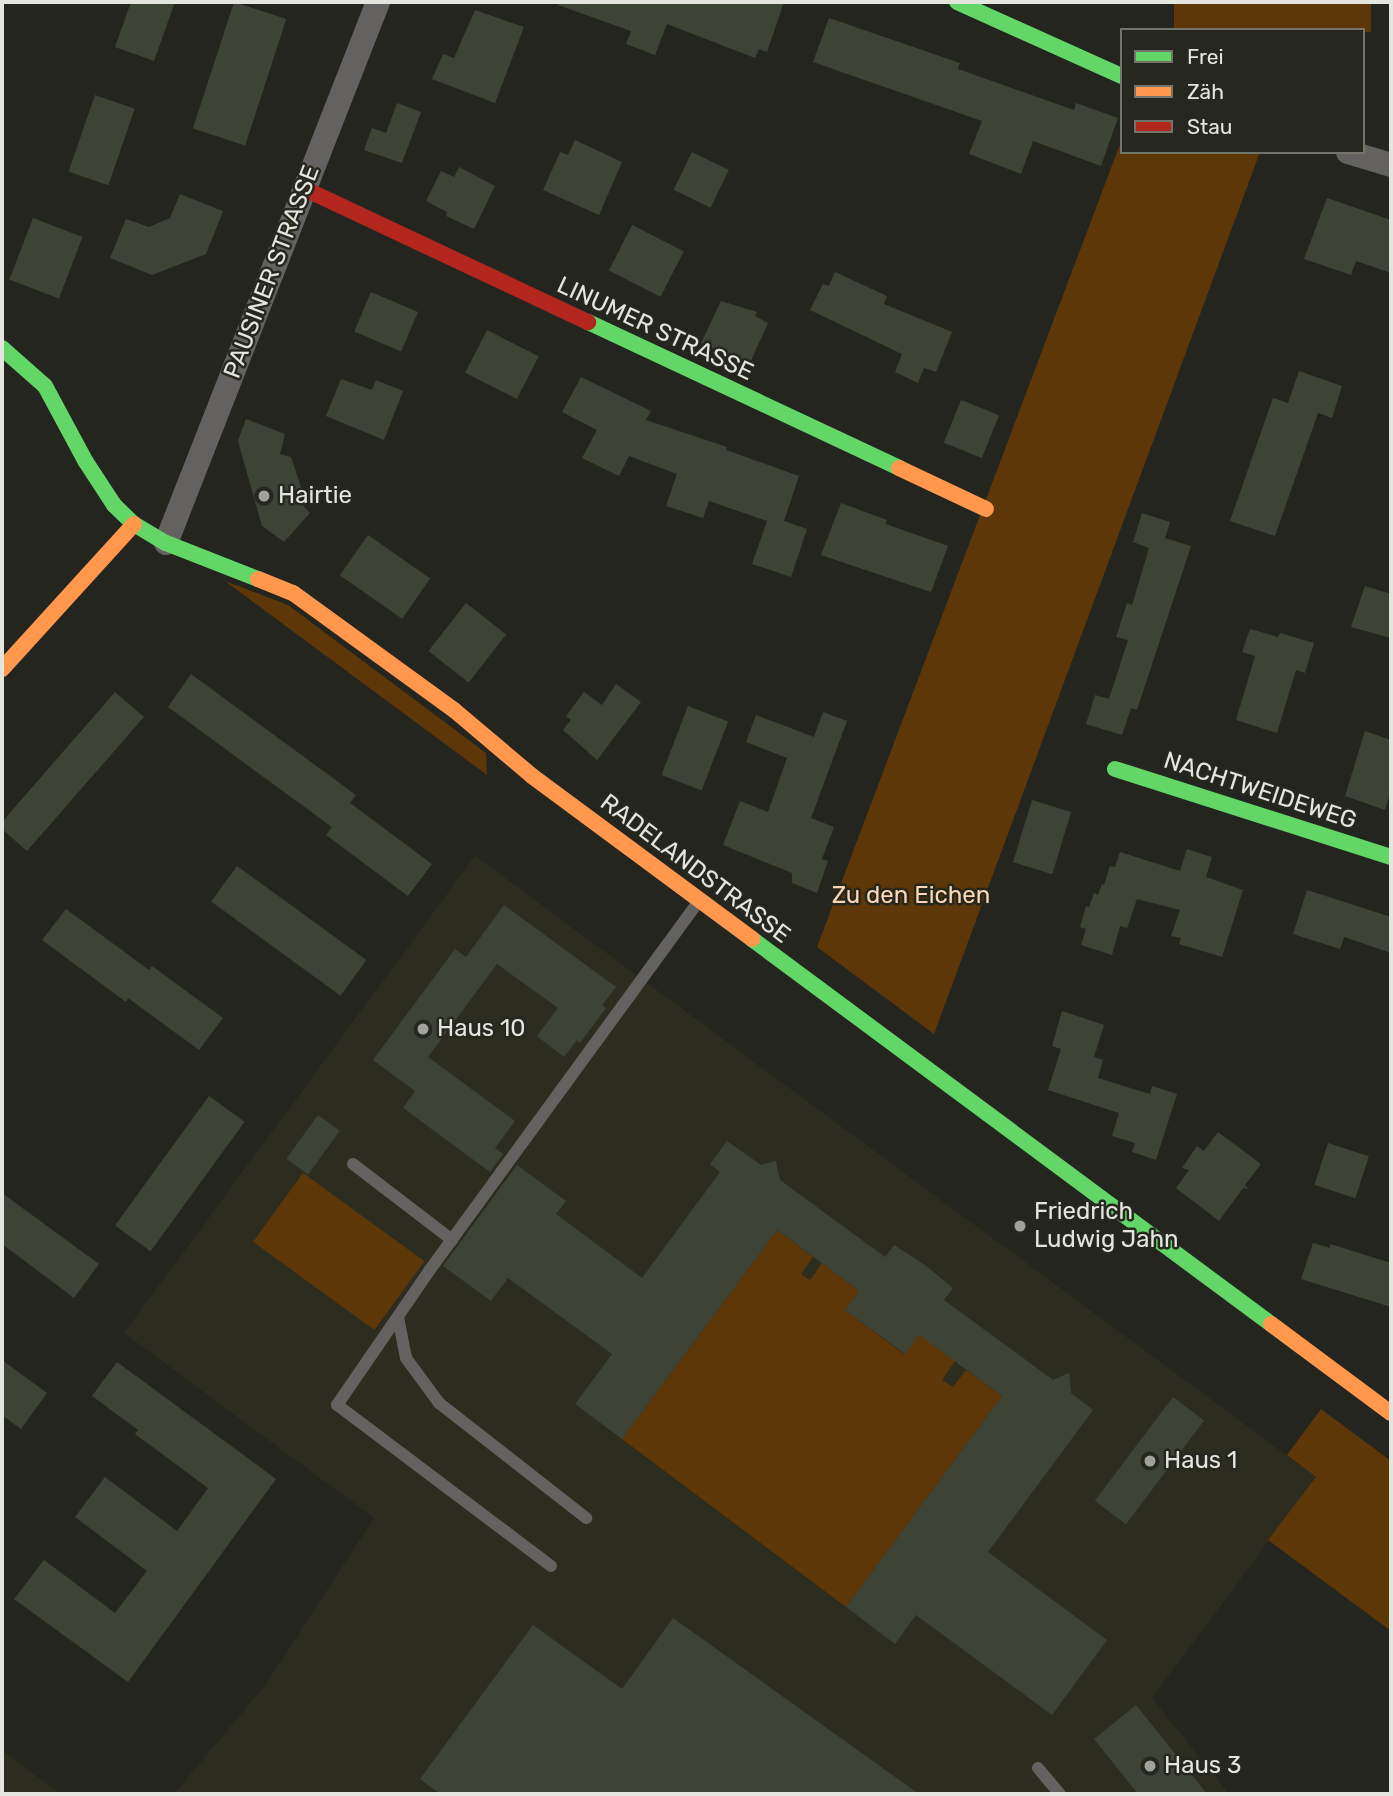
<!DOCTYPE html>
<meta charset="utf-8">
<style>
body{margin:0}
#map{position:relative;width:1393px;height:1796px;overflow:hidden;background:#24251f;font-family:Rubik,sans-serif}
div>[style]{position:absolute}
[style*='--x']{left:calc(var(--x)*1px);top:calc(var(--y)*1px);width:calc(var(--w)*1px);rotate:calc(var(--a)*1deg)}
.built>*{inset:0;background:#2c2d1e}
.green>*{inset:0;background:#5e3708;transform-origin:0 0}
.building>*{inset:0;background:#3d4436;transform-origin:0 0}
.lane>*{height:12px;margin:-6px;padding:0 6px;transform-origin:6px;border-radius:6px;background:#636260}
.street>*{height:24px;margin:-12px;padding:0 12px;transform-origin:12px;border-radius:12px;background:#636260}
.fast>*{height:16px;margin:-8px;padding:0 8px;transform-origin:8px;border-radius:8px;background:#63d668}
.slow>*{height:16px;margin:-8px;padding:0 8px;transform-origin:8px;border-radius:8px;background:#ff974d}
.jam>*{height:16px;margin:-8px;padding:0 8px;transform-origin:8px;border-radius:8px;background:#b3261e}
.dots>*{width:19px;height:19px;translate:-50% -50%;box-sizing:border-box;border:4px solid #26271d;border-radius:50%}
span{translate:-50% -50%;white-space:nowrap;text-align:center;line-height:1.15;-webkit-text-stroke:5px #26271d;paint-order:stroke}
.street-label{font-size:24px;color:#e4e5de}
.poi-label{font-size:24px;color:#e4e5de}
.left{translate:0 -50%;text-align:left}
.park-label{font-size:24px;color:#fcd6b5}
.frame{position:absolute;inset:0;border:4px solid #e4e5de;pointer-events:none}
.legend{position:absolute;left:1120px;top:28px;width:245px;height:126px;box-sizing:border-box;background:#26271d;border:2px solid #72736a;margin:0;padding:9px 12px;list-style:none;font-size:21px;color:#e4e5de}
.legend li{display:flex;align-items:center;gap:14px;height:35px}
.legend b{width:35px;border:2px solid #72736a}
</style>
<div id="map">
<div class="built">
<i style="clip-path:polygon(475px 856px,1316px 1477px,1152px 1698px,1229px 1794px,174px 1794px,266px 1684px,374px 1518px,124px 1333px)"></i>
<i style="clip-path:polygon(2px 1750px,60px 1794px,2px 1794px)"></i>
</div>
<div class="green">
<i style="left:1174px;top:2px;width:197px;height:30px"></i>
<i style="clip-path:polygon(1122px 139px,1122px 152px,1260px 152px,934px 1034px,817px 947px)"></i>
<i style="clip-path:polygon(225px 581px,288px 605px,486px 753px,487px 775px)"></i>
<i style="left:303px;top:1173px;width:150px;height:85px;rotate:36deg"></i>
<i style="clip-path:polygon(777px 1230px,813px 1257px,801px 1274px,810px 1280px,822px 1263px,859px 1291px,845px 1310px,904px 1354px,919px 1335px,955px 1361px,942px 1380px,953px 1387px,966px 1370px,1002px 1396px,846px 1607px,622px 1439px)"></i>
<i style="clip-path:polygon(1321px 1409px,1391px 1461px,1391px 1631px,1268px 1540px,1316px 1477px,1287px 1455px)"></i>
</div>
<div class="building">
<i style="clip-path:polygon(131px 2px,175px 2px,154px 61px,115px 47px)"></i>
<i style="left:234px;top:2px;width:55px;height:133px;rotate:18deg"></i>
<i style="clip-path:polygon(558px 2px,784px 2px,767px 52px,759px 49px,755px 58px,667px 24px,655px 55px,626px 44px,631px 31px,558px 5px)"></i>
<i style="clip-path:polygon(475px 10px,524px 27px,495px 103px,432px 79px,443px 54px,454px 58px)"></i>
<i style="clip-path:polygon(829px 18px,960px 63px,958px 69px,1074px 110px,1076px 103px,1118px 118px,1101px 166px,1033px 141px,1021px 174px,969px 154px,982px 121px,813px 62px)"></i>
<i style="left:95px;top:95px;width:42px;height:81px;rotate:19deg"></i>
<i style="clip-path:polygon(397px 103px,421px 112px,402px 163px,364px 150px,372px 128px,386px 133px)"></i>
<i style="clip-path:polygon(575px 140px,622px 162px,599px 215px,543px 190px,560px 152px,568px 155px)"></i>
<i style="left:692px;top:152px;width:41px;height:42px;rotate:26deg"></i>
<i style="clip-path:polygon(459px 167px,495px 186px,474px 229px,446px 216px,447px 212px,426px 201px,441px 171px,454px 177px)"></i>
<i style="clip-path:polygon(180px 194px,223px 211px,206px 254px,152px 275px,110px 258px,126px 219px,149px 227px,170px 218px)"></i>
<i style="clip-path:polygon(1327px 198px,1391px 220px,1391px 273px,1356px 261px,1351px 275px,1304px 259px)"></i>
<i style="left:33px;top:218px;width:53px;height:66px;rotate:21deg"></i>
<i style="left:632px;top:225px;width:58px;height:51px;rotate:27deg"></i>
<i style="clip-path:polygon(835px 272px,887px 296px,884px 304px,952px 332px,936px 372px,924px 368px,918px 383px,895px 372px,902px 354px,810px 310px,823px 284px,829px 286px)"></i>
<i style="left:371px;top:292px;width:51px;height:43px;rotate:23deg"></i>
<i style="clip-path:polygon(721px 301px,757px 312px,755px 316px,768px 323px,749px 365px,701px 343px)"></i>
<i style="left:487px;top:330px;width:58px;height:48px;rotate:27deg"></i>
<i style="clip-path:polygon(1299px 371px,1342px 386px,1332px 418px,1318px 413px,1275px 536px,1230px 521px,1273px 398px,1288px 403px)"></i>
<i style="clip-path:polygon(581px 377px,651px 411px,646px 420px,727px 447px,726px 450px,799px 476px,784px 521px,807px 529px,791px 577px,752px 564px,767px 521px,709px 501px,703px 518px,666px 506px,677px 474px,629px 456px,619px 476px,582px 458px,597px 430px,562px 412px)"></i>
<i style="clip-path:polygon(341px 379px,372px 390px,376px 380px,403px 391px,384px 440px,326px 416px)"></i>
<i style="left:961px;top:400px;width:41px;height:46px;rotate:22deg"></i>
<i style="clip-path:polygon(246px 419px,285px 434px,280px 454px,291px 457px,301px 487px,295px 497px,310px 513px,284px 542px,262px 526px,238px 441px)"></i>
<i style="clip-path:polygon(841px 503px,887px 520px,886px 524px,948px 546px,931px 592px,821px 555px)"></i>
<i style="clip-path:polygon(1142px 513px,1170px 522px,1165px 538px,1191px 546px,1137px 710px,1131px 708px,1122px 735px,1086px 724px,1095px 695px,1109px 699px,1128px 640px,1116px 637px,1127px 603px,1132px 605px,1149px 548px,1133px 542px)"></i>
<i style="left:368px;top:535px;width:76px;height:49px;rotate:35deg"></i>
<i style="clip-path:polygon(1365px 586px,1391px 594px,1391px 638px,1351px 627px)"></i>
<i style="left:466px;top:603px;width:51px;height:61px;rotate:38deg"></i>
<i style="clip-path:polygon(1250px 629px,1278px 637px,1280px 633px,1314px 643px,1305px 673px,1296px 670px,1277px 733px,1236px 720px,1255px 656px,1242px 652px)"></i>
<i style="clip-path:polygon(191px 674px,356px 795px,350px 803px,432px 864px,408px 896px,326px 835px,332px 827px,168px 707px)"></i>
<i style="clip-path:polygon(616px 684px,641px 702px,597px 760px,563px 730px,571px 720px,566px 716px,584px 692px,602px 705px)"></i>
<i style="clip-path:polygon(115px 692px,144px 717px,27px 851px,2px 829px,2px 822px)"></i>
<i style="left:688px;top:706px;width:43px;height:74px;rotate:21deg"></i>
<i style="clip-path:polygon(823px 712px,847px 721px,811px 818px,834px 827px,822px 859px,828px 861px,817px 893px,792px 883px,792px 873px,723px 845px,740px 801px,768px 812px,787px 758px,746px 742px,756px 715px,814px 737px)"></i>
<i style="clip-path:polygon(1365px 731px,1391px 740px,1391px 790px,1385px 810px,1345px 796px)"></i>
<i style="left:1032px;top:800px;width:41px;height:65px;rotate:17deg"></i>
<i style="clip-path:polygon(1187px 849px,1212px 857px,1206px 877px,1243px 890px,1222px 957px,1179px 944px,1181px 938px,1171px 936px,1180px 910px,1137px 899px,1127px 928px,1120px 926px,1112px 955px,1081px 945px,1086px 929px,1080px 927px,1086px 906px,1089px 907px,1094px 893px,1098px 895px,1102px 884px,1104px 885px,1110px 866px,1115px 867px,1120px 852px,1180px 871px)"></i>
<i style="left:237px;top:866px;width:160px;height:44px;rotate:36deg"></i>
<i style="clip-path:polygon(1307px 890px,1391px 917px,1391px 953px,1344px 937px,1340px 949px,1293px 934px)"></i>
<i style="clip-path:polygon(504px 905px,616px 987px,602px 1005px,606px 1008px,580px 1043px,577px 1040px,564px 1057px,537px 1036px,558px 1008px,497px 964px,428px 1057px,515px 1121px,495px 1148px,503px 1154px,490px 1172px,403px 1108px,415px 1091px,373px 1060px,455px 949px,466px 957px)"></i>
<i style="clip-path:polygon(66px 909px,149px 970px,152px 966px,223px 1018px,199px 1050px,128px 998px,126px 1002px,42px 940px)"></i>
<i style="clip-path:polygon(1062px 1011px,1104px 1025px,1094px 1057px,1103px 1060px,1098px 1078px,1150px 1094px,1152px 1086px,1177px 1094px,1156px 1160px,1132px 1152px,1135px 1143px,1112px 1136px,1119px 1113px,1048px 1090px,1061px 1049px,1052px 1046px)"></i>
<i style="left:209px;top:1096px;width:44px;height:160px;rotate:36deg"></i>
<i style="left:318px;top:1115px;width:27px;height:54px;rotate:36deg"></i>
<i style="clip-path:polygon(1218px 1132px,1261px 1164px,1245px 1185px,1248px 1189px,1243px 1188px,1219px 1221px,1176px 1188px,1189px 1170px,1182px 1168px,1197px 1146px,1204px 1151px)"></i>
<i style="clip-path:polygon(727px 1141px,761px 1165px,776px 1161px,780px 1180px,885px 1257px,894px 1245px,925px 1265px,953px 1288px,944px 1300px,1053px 1380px,1069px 1373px,1071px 1393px,1093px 1410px,988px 1552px,1107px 1640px,1052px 1715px,916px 1615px,895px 1644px,846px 1607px,1002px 1396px,919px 1335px,905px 1354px,845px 1310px,859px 1291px,822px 1263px,777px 1230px,622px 1439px,575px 1404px,612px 1354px,508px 1278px,491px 1301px,443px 1266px,517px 1165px,566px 1201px,556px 1214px,642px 1278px,720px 1172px,710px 1164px)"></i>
<i style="left:1328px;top:1143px;width:43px;height:44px;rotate:18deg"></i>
<i style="clip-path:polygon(2px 1193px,99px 1264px,74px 1298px,2px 1244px)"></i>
<i style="clip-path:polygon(1313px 1243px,1330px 1248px,1330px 1244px,1391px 1263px,1391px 1307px,1301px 1279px)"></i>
<i style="clip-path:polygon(2px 1360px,47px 1393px,21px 1429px,2px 1415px)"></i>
<i style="clip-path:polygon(117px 1362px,276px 1479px,128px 1682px,14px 1599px,44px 1560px,115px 1613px,147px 1571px,75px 1517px,105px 1477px,177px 1531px,208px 1488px,135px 1434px,138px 1430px,92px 1396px)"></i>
<i style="left:1173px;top:1397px;width:39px;height:130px;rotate:37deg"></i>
<i style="clip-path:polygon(673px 1618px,919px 1794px,440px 1794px,420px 1779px,533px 1625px,622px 1689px)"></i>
<i style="clip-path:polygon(1136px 1705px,1157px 1731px,1207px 1794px,1138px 1794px,1094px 1739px)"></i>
</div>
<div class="lane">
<i style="--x:353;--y:1164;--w:125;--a:37.5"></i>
<i style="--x:398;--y:1317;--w:42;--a:79"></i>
<i style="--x:406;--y:1358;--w:56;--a:53.7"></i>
<i style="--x:439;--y:1403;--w:187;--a:38"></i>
<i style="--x:551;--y:1566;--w:268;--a:-143"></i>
<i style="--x:337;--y:1405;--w:163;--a:-55.5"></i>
<i style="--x:429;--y:1271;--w:458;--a:-53.9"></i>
<i style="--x:1038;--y:1768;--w:34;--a:50"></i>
</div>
<div class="street">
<i style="--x:1348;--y:152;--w:45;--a:16.8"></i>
<i style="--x:166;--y:543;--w:581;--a:-68.6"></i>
</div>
<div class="fast">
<i style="--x:957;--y:2;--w:181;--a:24.2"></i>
<i style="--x:588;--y:322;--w:344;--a:25.1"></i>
<i style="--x:2;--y:348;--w:57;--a:41.5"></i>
<i style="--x:45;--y:386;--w:86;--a:61.7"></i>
<i style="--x:86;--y:462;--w:51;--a:56.9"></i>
<i style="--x:114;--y:505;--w:28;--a:44"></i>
<i style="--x:134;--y:524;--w:37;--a:31"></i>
<i style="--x:166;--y:543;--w:99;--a:21.4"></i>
<i style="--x:1115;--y:769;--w:290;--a:17.7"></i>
<i style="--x:752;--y:939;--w:646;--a:36.57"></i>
</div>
<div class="slow">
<i style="--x:899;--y:468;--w:96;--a:25.2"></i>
<i style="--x:258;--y:579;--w:38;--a:22"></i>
<i style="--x:293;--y:593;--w:199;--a:36"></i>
<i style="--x:454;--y:710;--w:102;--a:40.2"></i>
<i style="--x:532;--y:776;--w:274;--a:36.5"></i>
<i style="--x:2;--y:669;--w:196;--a:-47.7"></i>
<i style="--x:1271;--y:1324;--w:149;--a:36.6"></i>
</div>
<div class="jam">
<i style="--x:305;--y:189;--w:313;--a:25.2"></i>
</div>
<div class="dots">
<i style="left:264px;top:496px;background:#a1a29b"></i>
<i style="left:423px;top:1029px;background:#a1a29b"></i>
<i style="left:1020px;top:1226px;background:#a1a29b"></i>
<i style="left:1150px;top:1461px;background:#a1a29b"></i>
<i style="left:1150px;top:1766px;background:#a1a29b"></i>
</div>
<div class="street-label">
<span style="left:272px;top:272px;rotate:-69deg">PAUSINER STRASSE</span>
<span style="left:655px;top:329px;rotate:25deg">LINUMER STRASSE</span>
<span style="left:1260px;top:791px;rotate:18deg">NACHTWEIDEWEG</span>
<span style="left:695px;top:869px;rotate:37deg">RADELANDSTRASSE</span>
</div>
<div class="poi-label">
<span class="left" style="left:278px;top:496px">Hairtie</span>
<span class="left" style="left:437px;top:1029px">Haus 10</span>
<span class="left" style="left:1034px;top:1226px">Friedrich<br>Ludwig Jahn</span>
<span class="left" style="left:1164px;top:1461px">Haus 1</span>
<span class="left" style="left:1164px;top:1766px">Haus 3</span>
</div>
<div class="park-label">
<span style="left:911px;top:896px">Zu den Eichen</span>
</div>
<div class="frame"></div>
<ul class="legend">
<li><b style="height:9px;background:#63d668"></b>Frei</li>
<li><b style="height:9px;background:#ff974d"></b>Zäh</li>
<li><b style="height:9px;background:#b3261e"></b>Stau</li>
</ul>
</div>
